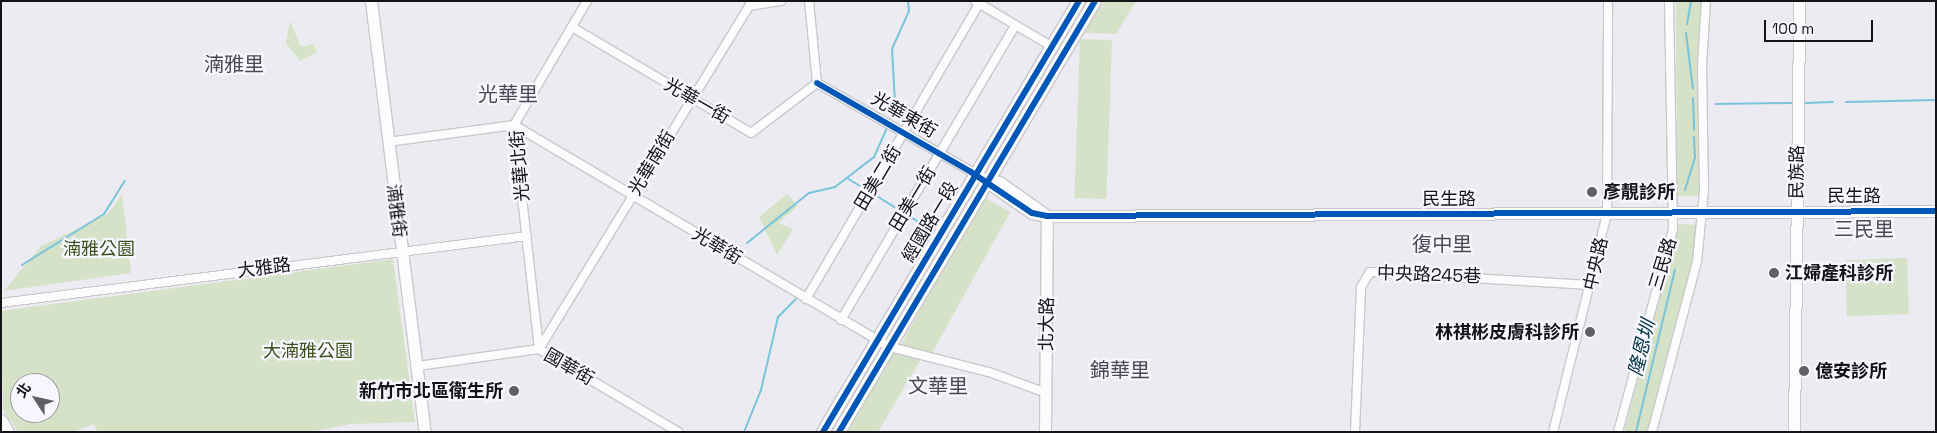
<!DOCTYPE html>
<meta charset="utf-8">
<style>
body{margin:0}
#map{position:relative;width:1937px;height:433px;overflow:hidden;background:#ecebf1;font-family:"Space Grotesk","Noto Sans TC",sans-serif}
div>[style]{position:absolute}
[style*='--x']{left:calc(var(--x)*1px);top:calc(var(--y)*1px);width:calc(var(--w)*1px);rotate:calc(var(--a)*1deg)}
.green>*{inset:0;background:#d5e2c7;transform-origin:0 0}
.stream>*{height:2px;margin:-1px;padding:0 1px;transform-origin:1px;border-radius:1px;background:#7ac4db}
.roads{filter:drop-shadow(1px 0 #c9c8cd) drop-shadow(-1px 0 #c9c8cd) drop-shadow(0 1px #c9c8cd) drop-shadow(0 -1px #c9c8cd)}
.street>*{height:8px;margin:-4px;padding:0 4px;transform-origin:4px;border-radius:4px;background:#fcfcfd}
.secondary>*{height:11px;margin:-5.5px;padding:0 5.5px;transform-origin:5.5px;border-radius:5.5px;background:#fcfcfd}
.primary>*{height:12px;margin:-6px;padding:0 6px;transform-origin:6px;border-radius:6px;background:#fcfcfd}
.highway>*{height:14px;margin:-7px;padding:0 7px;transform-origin:7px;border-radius:7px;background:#fcfcfd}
.cycleway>*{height:6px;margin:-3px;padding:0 3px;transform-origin:3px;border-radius:3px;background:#0057b8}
.dots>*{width:14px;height:14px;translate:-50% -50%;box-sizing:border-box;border:2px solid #f8f6fe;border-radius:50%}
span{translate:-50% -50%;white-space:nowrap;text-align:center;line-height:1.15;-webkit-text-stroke:4.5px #f8f6fe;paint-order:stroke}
.street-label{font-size:18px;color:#141317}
.poi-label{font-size:18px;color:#141317;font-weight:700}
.left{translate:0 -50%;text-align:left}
.right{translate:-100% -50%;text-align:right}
.park-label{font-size:18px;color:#3d501b}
.water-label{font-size:19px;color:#003340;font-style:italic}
.quarter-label{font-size:20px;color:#4b4852}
.frame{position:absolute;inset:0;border:2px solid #141317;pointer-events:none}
.north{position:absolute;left:10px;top:373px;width:50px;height:50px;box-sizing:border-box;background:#f8f6fe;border:1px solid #9d9ba2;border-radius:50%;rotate:305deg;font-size:14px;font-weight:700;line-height:20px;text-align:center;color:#141317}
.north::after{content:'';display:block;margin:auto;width:18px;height:22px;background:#605f63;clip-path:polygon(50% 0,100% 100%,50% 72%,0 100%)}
.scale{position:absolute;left:1764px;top:20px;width:109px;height:22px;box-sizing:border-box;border:2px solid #141317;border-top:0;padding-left:6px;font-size:15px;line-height:18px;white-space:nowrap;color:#141317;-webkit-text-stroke:4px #f8f6fe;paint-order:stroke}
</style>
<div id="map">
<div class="green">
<i style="clip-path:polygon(1104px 1px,1136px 1px,1116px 34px,1084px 33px)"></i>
<i style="clip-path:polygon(1676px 1px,1703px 1px,1698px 71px,1700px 196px,1677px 196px)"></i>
<i style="clip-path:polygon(290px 21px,301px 47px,313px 44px,317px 52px,300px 61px,286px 43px)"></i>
<i style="left:1080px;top:39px;width:32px;height:159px;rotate:2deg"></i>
<i style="clip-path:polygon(122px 194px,131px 273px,4px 291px,41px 246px,108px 214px)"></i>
<i style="clip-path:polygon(787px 194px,798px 206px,778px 223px,793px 229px,777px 255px,759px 217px)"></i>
<i style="left:983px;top:197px;width:31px;height:170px;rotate:29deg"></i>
<i style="clip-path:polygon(1678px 224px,1697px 225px,1693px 261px,1648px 432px,1624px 432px)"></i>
<i style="left:1907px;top:258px;width:56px;height:62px;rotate:88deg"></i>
<i style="clip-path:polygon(evenodd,393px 259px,415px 422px,351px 424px,309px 432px,97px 432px,94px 424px,72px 432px,18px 432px,3px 410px,1px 311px,393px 259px,20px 383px,50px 383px,50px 413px,20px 413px,20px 383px)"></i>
<i style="clip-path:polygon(893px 351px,921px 359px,878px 432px,844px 432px)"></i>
</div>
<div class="stream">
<i style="--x:1687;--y:24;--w:23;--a:-80"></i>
<i style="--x:1686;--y:33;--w:56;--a:82.9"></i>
<i style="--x:1693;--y:98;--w:32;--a:88"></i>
<i style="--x:1846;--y:102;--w:90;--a:-1.3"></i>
<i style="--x:1805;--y:103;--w:28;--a:-2"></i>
<i style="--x:1716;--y:104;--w:76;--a:-0.8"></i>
<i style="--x:889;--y:122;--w:21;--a:-73"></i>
<i style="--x:895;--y:102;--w:53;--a:-93.2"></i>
<i style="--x:892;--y:49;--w:42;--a:-65.9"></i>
<i style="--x:909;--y:11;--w:10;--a:-96"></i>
<i style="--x:847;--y:178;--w:25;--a:32"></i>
<i style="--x:1685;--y:190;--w:34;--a:-73"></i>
<i style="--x:1695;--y:157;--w:20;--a:-93"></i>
<i style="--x:872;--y:193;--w:36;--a:32"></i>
<i style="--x:906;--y:214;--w:36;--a:32"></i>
<i style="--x:747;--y:243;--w:80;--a:-38.9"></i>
<i style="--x:809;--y:193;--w:27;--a:-13"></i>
<i style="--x:835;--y:187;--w:49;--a:-37.6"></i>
<i style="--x:874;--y:157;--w:34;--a:-66"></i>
<i style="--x:22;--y:265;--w:97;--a:-31.9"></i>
<i style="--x:104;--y:214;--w:39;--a:-58"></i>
<i style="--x:346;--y:432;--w:74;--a:0"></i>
<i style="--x:430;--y:432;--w:48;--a:0"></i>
<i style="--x:744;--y:432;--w:45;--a:-68"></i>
<i style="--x:761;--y:390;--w:75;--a:-76.9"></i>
<i style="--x:778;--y:317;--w:25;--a:-45"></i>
<i style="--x:1636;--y:432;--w:167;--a:-76.5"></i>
</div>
<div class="roads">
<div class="street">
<i style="--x:809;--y:1;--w:82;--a:84.4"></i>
<i style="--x:975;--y:1;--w:88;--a:30.6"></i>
<i style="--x:572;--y:27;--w:208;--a:30.6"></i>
<i style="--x:751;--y:133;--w:83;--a:-37.1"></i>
<i style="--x:817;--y:83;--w:183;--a:29.8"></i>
<i style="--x:388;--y:142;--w:127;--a:-7.7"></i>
<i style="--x:514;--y:125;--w:437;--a:30.6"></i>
<i style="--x:890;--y:347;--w:102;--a:14.2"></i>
<i style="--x:989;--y:372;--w:61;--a:20.2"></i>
<i style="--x:806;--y:299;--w:342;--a:-59.6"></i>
<i style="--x:1;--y:303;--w:530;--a:-7.26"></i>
<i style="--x:841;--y:320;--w:342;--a:-59.4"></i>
<i style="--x:539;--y:349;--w:402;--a:-58.5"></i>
<i style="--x:749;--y:6;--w:33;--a:-9"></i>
<i style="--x:539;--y:349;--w:225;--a:-96.4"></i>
<i style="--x:514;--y:125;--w:144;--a:-59.5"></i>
<i style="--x:418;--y:366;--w:122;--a:-8"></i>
<i style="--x:539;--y:349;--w:162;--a:30.8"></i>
<i style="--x:1355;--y:432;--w:145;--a:-87.6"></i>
<i style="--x:1361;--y:287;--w:17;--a:-59"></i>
<i style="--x:1370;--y:272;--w:221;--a:3.4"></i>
<i style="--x:1553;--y:432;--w:226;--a:-76.1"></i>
<i style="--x:1607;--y:213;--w:212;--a:-89.7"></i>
<i style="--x:1618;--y:432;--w:210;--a:-74.8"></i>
<i style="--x:1673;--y:229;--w:228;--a:-91"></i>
<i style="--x:1652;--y:432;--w:176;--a:-75.2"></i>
<i style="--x:1697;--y:262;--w:71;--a:-84.4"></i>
<i style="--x:1704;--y:191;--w:125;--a:-90.9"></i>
<i style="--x:1702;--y:66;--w:65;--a:-86.5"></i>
</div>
<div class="secondary">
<i style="--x:371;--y:1;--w:434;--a:82.9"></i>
<i style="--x:976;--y:174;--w:68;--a:34.9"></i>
<i style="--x:1032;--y:213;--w:15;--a:11"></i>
<i style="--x:1047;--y:216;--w:889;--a:-0.32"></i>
<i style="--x:987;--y:181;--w:12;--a:5"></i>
<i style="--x:999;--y:182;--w:57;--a:35.1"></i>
<i style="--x:1;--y:420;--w:14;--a:60"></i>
<i style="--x:1045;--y:432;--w:216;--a:-89.5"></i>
<i style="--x:1794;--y:432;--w:431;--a:-89.3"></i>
</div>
<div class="primary">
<i style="--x:823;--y:432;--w:501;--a:-59.29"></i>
<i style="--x:839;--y:432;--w:501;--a:-59.29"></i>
</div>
<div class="highway">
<i style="--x:1;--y:431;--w:1;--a:45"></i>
</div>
</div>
<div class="cycleway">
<i style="--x:817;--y:83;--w:178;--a:30"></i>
<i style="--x:971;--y:172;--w:73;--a:33.9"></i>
<i style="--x:1032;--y:213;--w:15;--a:11"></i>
<i style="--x:1047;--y:216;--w:889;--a:-0.32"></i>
<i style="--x:823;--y:432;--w:501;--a:-59.29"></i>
<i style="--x:839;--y:432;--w:501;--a:-59.29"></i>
</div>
<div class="dots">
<i style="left:1592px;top:192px;background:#605f63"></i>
<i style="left:1774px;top:273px;background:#605f63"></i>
<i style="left:1590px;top:332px;background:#605f63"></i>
<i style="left:1804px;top:371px;background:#605f63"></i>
<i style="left:514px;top:391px;background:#605f63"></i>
</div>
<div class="street-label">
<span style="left:697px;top:101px;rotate:30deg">光華一街</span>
<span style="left:904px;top:115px;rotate:30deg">光華東街</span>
<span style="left:652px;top:163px;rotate:-59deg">光華南街</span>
<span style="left:520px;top:166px;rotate:-95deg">光華北街</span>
<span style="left:1797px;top:172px;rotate:-89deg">民族路</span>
<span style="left:878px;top:178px;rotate:-59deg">田美二街</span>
<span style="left:1854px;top:196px">民生路</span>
<span style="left:913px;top:199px;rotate:-59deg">田美一街</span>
<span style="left:1449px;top:199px">民生路</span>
<span style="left:396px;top:211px;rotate:83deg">湳雅街</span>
<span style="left:930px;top:222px;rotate:-59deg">經國路一段</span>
<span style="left:717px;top:246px;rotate:31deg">光華街</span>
<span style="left:1596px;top:264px;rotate:-77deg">中央路</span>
<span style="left:1663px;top:264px;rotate:-73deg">三民路</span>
<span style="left:264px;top:268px;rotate:-7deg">大雅路</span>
<span style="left:1429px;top:275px;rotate:2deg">中央路245巷</span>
<span style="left:1047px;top:324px;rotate:-89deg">北大路</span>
<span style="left:569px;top:367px;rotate:30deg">國華街</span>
</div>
<div class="poi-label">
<span class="left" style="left:1603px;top:192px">彥靚診所</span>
<span class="left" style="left:1785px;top:273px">江婦產科診所</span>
<span class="right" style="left:1579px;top:332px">林祺彬皮膚科診所</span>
<span class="left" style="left:1815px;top:371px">億安診所</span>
<span class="right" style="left:503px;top:391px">新竹市北區衛生所</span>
</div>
<div class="park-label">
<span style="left:99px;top:249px">湳雅公園</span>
<span style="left:308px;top:351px">大湳雅公園</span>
</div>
<div class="water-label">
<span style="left:1642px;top:348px;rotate:-76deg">隆恩圳</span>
</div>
<div class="quarter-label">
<span style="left:234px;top:64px">湳雅里</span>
<span style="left:508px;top:94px">光華里</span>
<span style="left:1864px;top:229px">三民里</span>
<span style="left:1442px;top:244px">復中里</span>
<span style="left:1120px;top:370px">錦華里</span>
<span style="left:938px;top:386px">文華里</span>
</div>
<div class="frame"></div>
<div class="north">北</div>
<div class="scale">100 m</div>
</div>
